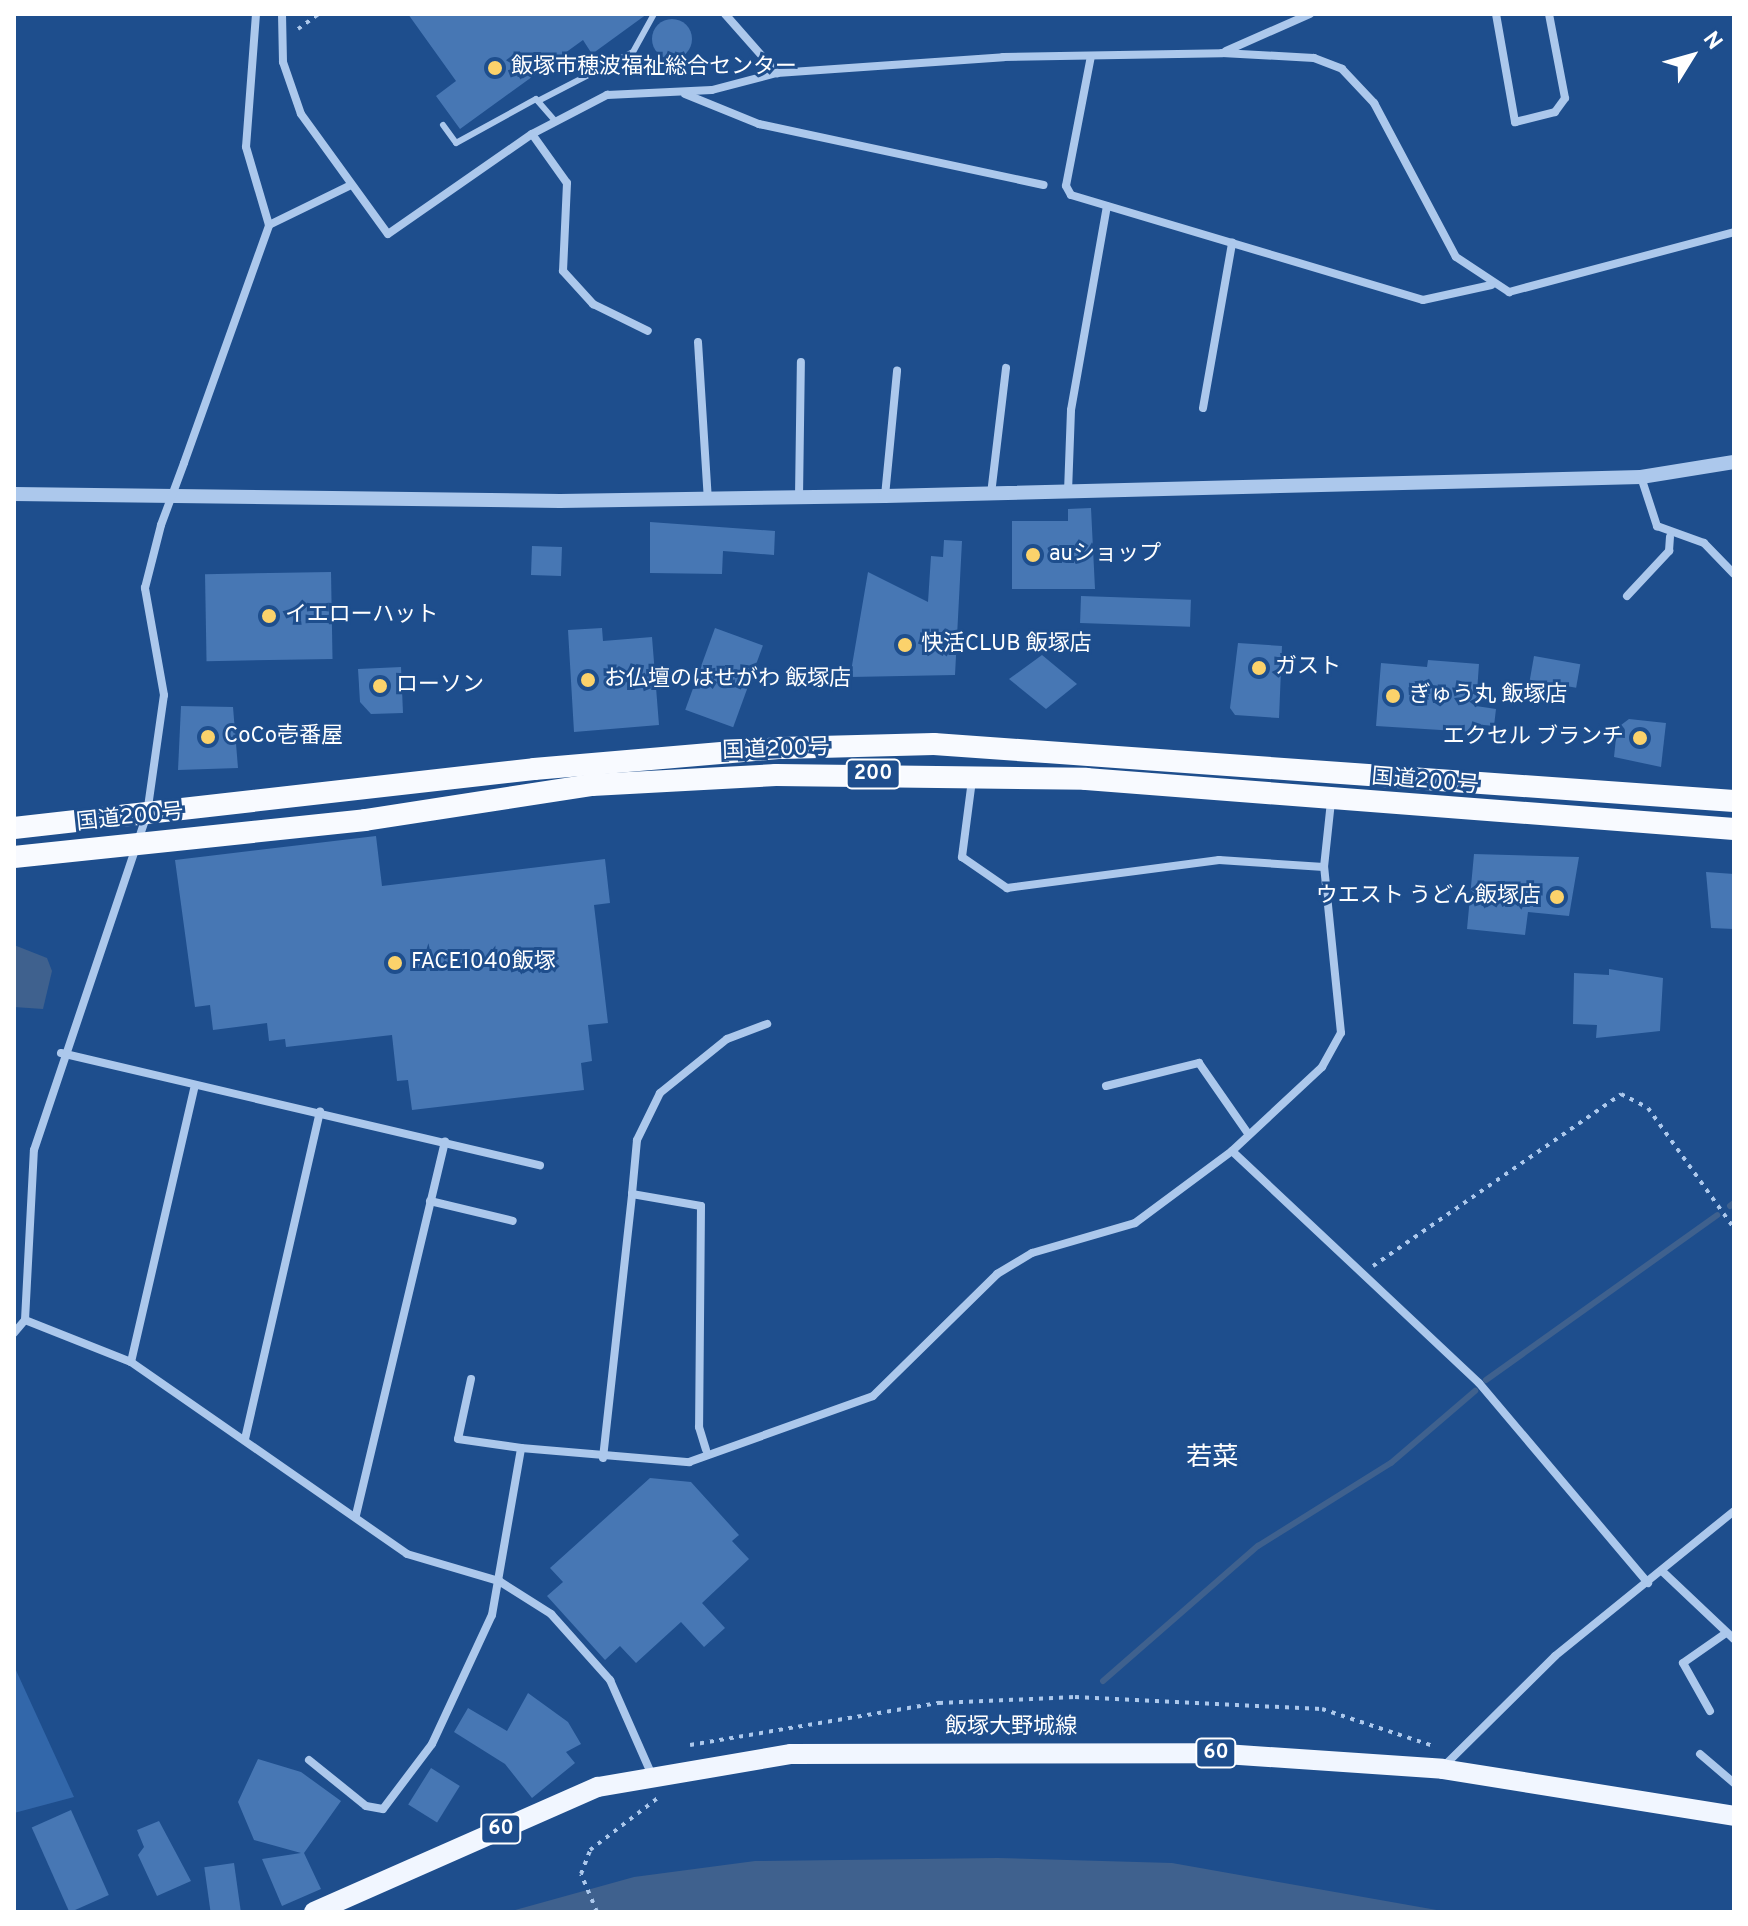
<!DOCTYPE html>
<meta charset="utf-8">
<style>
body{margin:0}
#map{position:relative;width:1748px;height:1926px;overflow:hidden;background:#1e4e8d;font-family:Overpass,"Noto Sans JP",sans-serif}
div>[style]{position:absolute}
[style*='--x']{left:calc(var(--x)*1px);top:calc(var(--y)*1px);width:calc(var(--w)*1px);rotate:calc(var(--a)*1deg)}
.green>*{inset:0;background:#3267aa}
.water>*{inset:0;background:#3f618e}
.stream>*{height:6px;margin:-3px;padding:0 3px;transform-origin:3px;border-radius:3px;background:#3f618e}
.building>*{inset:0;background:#4777b4;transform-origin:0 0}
.round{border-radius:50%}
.path>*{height:4px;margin-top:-2px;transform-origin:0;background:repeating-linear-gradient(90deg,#acc8ec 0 4px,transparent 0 10px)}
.service>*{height:6px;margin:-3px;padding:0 3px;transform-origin:3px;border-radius:3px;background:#acc8ec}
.minor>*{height:8px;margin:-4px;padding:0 4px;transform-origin:4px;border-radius:4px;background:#acc8ec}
.tertiary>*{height:14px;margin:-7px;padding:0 7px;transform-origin:7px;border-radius:7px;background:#acc8ec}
.primary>*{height:20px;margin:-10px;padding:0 10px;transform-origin:10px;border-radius:10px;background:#f1f6ff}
.trunk>*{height:22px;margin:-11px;padding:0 11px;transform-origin:11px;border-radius:11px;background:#f8faff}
.minor-bridge>*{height:8px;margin:-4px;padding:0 4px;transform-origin:4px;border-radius:4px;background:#acc8ec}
.dots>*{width:22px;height:22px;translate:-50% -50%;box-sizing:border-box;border:4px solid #1e4e8d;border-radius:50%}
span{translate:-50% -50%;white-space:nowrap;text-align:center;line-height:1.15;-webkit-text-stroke:6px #1e4e8d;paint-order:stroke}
.shield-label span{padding:2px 6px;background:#1e4e8d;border:2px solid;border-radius:6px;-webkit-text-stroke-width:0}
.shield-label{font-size:20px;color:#fff;font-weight:700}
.poi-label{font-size:22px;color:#fff}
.left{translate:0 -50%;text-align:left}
.right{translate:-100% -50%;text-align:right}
.street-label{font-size:22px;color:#fff}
.quarter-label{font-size:26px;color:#fff}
.frame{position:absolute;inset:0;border:16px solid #fff;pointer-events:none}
.north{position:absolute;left:1652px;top:16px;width:80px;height:80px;-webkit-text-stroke:6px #1e4e8d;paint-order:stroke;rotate:53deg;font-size:22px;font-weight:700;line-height:32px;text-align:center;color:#fff}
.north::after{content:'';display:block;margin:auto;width:28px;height:36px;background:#fff;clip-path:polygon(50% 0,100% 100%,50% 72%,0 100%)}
</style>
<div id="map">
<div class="green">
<i style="clip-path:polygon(14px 1666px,74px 1797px,14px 1813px)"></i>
</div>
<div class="water">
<i style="clip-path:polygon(14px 945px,47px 958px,52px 971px,43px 1009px,14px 1007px)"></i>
<i style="clip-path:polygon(998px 1858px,1172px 1863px,1448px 1912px,508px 1912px,634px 1877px,755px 1861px)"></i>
</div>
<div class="stream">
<i style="--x:1730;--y:1206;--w:5;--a:-37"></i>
<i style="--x:1486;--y:1380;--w:284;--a:-35.5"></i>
<i style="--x:1103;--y:1681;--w:206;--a:-41.1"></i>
<i style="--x:1258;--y:1546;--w:157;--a:-32"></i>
<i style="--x:1391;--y:1463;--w:111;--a:-40.6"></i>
</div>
<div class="building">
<i style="clip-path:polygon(408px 14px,647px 14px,592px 54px,583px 40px,460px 129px,436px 96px,456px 81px)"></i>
<i class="round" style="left:652px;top:19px;width:40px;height:40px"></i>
<i style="clip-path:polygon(1091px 508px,1095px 589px,1012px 589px,1012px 521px,1068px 521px,1068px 509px)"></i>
<i style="clip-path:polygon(650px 522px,775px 531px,774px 555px,723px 551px,722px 574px,650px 573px)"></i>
<i style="clip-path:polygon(944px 540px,962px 541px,955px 675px,850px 677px,868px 572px,928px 602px,931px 556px,943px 557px)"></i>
<i style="left:532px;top:546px;width:30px;height:29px;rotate:2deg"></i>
<i style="left:331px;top:572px;width:87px;height:126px;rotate:89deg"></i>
<i style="left:1081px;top:596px;width:110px;height:27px;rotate:2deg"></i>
<i style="clip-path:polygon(602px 628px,603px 641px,652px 637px,659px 725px,574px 732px,568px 630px)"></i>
<i style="left:715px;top:628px;width:51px;height:87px;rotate:20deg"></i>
<i style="clip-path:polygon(1238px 643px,1282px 646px,1279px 718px,1235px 715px,1230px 708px)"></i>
<i style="clip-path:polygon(1042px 655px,1077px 684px,1046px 709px,1009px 679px)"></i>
<i style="left:1534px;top:656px;width:47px;height:24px;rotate:10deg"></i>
<i style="clip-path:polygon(1428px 660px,1479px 664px,1476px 706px,1496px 709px,1494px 726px,1474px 724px,1473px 732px,1376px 726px,1381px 663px,1427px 667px)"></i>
<i style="clip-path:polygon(401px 667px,403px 713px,371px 714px,360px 702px,358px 669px)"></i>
<i style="clip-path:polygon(181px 706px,233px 707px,238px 768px,178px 770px)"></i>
<i style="clip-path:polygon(1629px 719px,1666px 723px,1661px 767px,1614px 757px,1617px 728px)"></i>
<i style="clip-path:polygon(376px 836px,382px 886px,605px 859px,610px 903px,594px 905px,608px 1023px,588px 1025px,592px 1061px,581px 1063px,584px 1090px,412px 1110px,408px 1080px,397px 1081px,392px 1035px,286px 1047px,285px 1039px,269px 1041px,267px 1023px,213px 1030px,210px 1005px,195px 1007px,175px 860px)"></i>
<i style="clip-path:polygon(1474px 854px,1579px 857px,1569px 916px,1528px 912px,1525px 935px,1467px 929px)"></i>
<i style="clip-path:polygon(1706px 872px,1734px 874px,1734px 929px,1711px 928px)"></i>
<i style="clip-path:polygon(1609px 969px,1663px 978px,1660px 1031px,1596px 1038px,1597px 1025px,1573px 1024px,1574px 973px,1609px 975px)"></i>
<i style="clip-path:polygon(650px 1478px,691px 1482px,739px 1535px,732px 1541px,749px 1559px,702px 1603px,725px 1628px,704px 1647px,681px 1622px,636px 1663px,620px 1646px,605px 1660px,547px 1596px,563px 1582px,550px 1568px)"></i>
<i style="clip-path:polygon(528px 1693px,568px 1722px,581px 1744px,566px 1752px,575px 1763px,532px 1798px,505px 1764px,454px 1732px,468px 1708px,507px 1731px)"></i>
<i style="clip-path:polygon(258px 1759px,301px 1772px,341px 1801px,304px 1853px,321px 1889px,282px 1906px,262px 1859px,301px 1853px,254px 1840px,238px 1802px)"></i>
<i style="left:431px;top:1768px;width:34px;height:43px;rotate:32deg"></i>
<i style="left:71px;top:1810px;width:93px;height:43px;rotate:66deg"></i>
<i style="clip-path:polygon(159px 1821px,191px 1881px,157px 1896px,138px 1855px,144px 1847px,137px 1830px)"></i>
<i style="left:234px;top:1863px;width:49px;height:30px;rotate:82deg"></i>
</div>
<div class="path">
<i style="--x:298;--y:29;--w:26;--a:-36"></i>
<i style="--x:1373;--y:1266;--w:302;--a:-34.7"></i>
<i style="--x:1621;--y:1094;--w:30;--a:27"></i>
<i style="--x:1648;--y:1108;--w:148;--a:54.4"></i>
<i style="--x:690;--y:1745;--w:253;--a:-9.6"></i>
<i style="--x:939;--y:1703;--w:136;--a:-2.5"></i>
<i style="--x:1075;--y:1697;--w:247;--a:2.8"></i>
<i style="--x:1322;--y:1709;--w:117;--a:18.4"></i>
<i style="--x:597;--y:1912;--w:41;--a:-112.8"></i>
<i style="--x:581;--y:1874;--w:26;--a:-69"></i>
<i style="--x:590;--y:1850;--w:87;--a:-37.5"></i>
</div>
<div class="service">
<i style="--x:538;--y:101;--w:107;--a:-27.3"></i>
<i style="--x:633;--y:52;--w:43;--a:-61.1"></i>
<i style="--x:443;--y:125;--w:22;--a:54"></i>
<i style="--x:456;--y:143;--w:91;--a:-28.8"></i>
<i style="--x:536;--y:99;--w:29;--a:49"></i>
</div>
<div class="minor">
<i style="--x:256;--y:14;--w:133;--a:94.3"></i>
<i style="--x:246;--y:147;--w:81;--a:73.6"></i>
<i style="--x:282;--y:14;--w:48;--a:88.8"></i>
<i style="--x:283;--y:62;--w:55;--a:70.9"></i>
<i style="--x:301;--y:114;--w:148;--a:54.1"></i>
<i style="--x:388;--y:234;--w:175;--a:-34.8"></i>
<i style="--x:532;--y:134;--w:85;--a:-27.5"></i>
<i style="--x:607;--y:95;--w:105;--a:-2.7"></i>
<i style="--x:712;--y:90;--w:67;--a:-14.7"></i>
<i style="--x:777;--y:73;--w:227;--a:-4"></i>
<i style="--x:1003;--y:57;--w:219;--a:-1"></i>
<i style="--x:1222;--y:53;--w:92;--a:3.1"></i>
<i style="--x:1314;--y:58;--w:30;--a:21"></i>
<i style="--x:1342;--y:69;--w:47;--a:46.7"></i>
<i style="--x:1374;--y:103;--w:174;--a:62"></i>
<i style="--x:1456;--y:257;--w:64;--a:33.4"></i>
<i style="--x:1509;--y:292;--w:233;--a:-14.9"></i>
<i style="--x:725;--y:14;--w:79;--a:48.6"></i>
<i style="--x:1496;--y:14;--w:110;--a:80"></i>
<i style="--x:1515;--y:122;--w:41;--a:-14"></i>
<i style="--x:1555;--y:112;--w:17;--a:-54"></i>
<i style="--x:1565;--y:98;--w:86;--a:-100.8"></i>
<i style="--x:1226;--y:51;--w:92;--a:-23.8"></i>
<i style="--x:1091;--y:56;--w:132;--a:100.9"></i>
<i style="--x:1066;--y:186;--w:10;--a:61"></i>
<i style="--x:1071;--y:195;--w:367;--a:16.6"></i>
<i style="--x:1423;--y:300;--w:70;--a:-12.4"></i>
<i style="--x:685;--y:94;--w:80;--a:22.1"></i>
<i style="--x:759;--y:124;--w:291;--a:12.1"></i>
<i style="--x:532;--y:134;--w:60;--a:54.5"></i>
<i style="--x:567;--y:183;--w:88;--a:92.6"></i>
<i style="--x:563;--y:271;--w:45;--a:47.7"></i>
<i style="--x:593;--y:304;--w:61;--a:26.1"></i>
<i style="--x:698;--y:342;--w:157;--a:86.4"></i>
<i style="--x:1203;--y:408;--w:168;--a:-80"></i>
<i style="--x:184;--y:463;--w:253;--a:-70.3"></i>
<i style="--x:269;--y:225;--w:91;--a:-26"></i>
<i style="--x:1641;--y:477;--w:52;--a:71.9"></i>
<i style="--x:1657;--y:526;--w:50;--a:19.9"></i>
<i style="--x:1704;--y:543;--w:43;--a:45.9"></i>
<i style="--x:1068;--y:492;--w:82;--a:-87.9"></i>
<i style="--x:1071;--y:410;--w:207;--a:-80"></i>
<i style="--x:991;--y:494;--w:127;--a:-83.2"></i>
<i style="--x:885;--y:496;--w:126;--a:-84.5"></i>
<i style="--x:799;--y:497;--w:135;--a:-89.2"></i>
<i style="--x:1627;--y:596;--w:62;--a:-47"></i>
<i style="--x:1669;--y:551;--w:14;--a:-86"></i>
<i style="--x:972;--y:780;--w:78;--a:97.4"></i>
<i style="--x:962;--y:857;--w:55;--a:34.6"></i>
<i style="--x:1007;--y:888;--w:214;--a:-7.5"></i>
<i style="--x:1219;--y:860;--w:105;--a:3.8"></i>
<i style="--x:61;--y:1053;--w:492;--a:13.2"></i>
<i style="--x:1106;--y:1086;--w:96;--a:-13.9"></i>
<i style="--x:1199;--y:1063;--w:84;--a:55.2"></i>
<i style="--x:1232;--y:1151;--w:339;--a:43.2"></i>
<i style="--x:1479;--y:1383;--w:262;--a:49.8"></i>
<i style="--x:632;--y:1194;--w:54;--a:-84.7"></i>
<i style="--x:637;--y:1140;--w:52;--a:-63.9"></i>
<i style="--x:660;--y:1093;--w:86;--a:-38.9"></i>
<i style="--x:727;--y:1039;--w:43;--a:-20.6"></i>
<i style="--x:430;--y:1201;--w:85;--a:13.5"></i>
<i style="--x:25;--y:1320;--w:114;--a:21.6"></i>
<i style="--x:131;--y:1362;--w:336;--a:34.8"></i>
<i style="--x:407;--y:1554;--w:96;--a:16.4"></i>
<i style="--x:499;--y:1581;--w:62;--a:32.4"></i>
<i style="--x:551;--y:1614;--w:89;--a:48.2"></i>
<i style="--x:610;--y:1680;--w:102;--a:66.2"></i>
<i style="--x:14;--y:1333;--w:17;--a:-50"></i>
<i style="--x:25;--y:1320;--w:170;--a:-87"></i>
<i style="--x:34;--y:1150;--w:354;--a:-71.4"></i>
<i style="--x:147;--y:814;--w:120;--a:-81.9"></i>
<i style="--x:164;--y:695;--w:109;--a:-100.1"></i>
<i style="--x:145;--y:588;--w:65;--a:-75.7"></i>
<i style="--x:131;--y:1362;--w:284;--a:-77"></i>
<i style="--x:471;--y:1379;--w:61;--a:102.2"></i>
<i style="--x:458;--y:1439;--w:64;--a:8.1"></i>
<i style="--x:245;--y:1439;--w:336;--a:-77.1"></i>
<i style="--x:603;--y:1458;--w:266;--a:-83.7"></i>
<i style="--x:632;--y:1194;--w:70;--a:9.9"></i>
<i style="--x:701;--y:1206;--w:221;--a:90.5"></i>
<i style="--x:699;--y:1427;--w:24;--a:73"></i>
<i style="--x:356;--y:1515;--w:384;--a:-76.6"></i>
<i style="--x:1662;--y:1571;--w:99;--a:43.4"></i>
<i style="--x:1710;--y:1711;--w:55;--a:-119.4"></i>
<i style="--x:1683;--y:1663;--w:52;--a:-34.9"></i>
<i style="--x:1700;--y:1754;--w:45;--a:40.5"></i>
<i style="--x:309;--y:1760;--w:73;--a:38.9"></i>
<i style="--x:366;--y:1806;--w:17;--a:10"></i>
<i style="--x:383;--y:1809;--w:81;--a:-53"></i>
<i style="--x:432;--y:1744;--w:142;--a:-65.1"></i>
<i style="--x:492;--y:1615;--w:169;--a:-80.1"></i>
<i style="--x:521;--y:1448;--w:169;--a:4.8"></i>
<i style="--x:689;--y:1462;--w:195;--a:-19.7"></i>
<i style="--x:873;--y:1396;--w:174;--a:-44.5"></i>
<i style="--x:997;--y:1274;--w:41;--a:-31"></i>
<i style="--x:1032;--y:1253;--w:107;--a:-16.2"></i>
<i style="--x:1135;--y:1223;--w:121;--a:-36.6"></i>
<i style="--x:1232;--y:1151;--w:123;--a:-43"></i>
<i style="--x:1322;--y:1067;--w:39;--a:-61"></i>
<i style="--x:1341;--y:1033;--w:167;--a:-95.8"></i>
<i style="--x:1324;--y:867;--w:66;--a:-83.9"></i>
<i style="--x:1442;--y:1768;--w:159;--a:-44.7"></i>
<i style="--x:1555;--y:1656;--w:230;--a:-39"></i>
</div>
<div class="tertiary">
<i style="--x:14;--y:494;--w:546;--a:0.73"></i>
<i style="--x:560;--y:501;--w:325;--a:-0.9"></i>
<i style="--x:885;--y:496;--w:756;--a:-1.44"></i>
<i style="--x:1641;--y:477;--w:94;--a:-9.2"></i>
</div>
<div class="primary">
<i style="--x:314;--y:1912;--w:310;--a:-23.8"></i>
<i style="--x:598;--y:1787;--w:196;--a:-9.7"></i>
<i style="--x:791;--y:1754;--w:419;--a:-0.1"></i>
<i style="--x:1210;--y:1753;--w:233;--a:3.9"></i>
<i style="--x:1442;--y:1769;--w:296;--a:9.1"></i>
</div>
<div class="trunk">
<i style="--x:14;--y:828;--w:523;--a:-6.47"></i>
<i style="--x:534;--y:769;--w:248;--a:-4.9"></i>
<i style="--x:781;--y:748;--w:153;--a:-1.5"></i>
<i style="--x:934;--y:744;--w:802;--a:4.08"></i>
<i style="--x:14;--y:857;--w:353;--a:-6"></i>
<i style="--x:365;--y:820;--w:230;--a:-8.8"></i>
<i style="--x:592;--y:785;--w:184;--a:-3.1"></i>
<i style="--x:776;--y:775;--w:310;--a:0.7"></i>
<i style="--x:1086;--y:779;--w:650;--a:4.41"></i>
</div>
<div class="minor-bridge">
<i style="--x:161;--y:525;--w:66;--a:-69.6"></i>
</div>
<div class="dots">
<i style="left:495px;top:68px;background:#fbd26b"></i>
<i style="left:1033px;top:555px;background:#fbd26b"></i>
<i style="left:269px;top:616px;background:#fbd26b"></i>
<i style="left:905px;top:645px;background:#fbd26b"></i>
<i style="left:1259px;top:668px;background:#fbd26b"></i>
<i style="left:588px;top:680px;background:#fbd26b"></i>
<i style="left:380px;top:686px;background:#fbd26b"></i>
<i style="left:1393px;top:696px;background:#fbd26b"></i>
<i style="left:208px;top:737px;background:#fbd26b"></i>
<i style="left:1640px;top:738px;background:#fbd26b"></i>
<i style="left:1557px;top:897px;background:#fbd26b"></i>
<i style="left:395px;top:963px;background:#fbd26b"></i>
</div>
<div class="shield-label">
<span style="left:873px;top:774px">200</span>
<span style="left:1216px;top:1753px">60</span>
<span style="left:501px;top:1829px">60</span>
</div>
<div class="poi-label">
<span class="left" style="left:511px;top:68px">飯塚市穂波福祉総合センター</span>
<span class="left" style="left:1049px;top:555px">auショップ</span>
<span class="left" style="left:285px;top:616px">イエローハット</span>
<span class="left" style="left:921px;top:645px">快活CLUB 飯塚店</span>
<span class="left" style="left:1275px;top:668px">ガスト</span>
<span class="left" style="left:604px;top:680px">お仏壇のはせがわ 飯塚店</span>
<span class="left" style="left:396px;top:686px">ローソン</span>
<span class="left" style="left:1409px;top:696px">ぎゅう丸 飯塚店</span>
<span class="left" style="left:224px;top:737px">CoCo壱番屋</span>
<span class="right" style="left:1624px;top:738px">エクセル ブランチ</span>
<span class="right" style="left:1541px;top:897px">ウエスト うどん飯塚店</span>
<span class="left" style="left:411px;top:963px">FACE1040飯塚</span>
</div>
<div class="street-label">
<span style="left:776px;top:750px;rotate:-2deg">国道200号</span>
<span style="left:1425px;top:782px;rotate:5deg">国道200号</span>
<span style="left:130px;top:818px;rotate:-6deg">国道200号</span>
<span style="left:1011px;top:1728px">飯塚大野城線</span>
</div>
<div class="quarter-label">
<span style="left:1212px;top:1459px">若菜</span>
</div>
<div class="frame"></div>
<div class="north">N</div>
</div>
